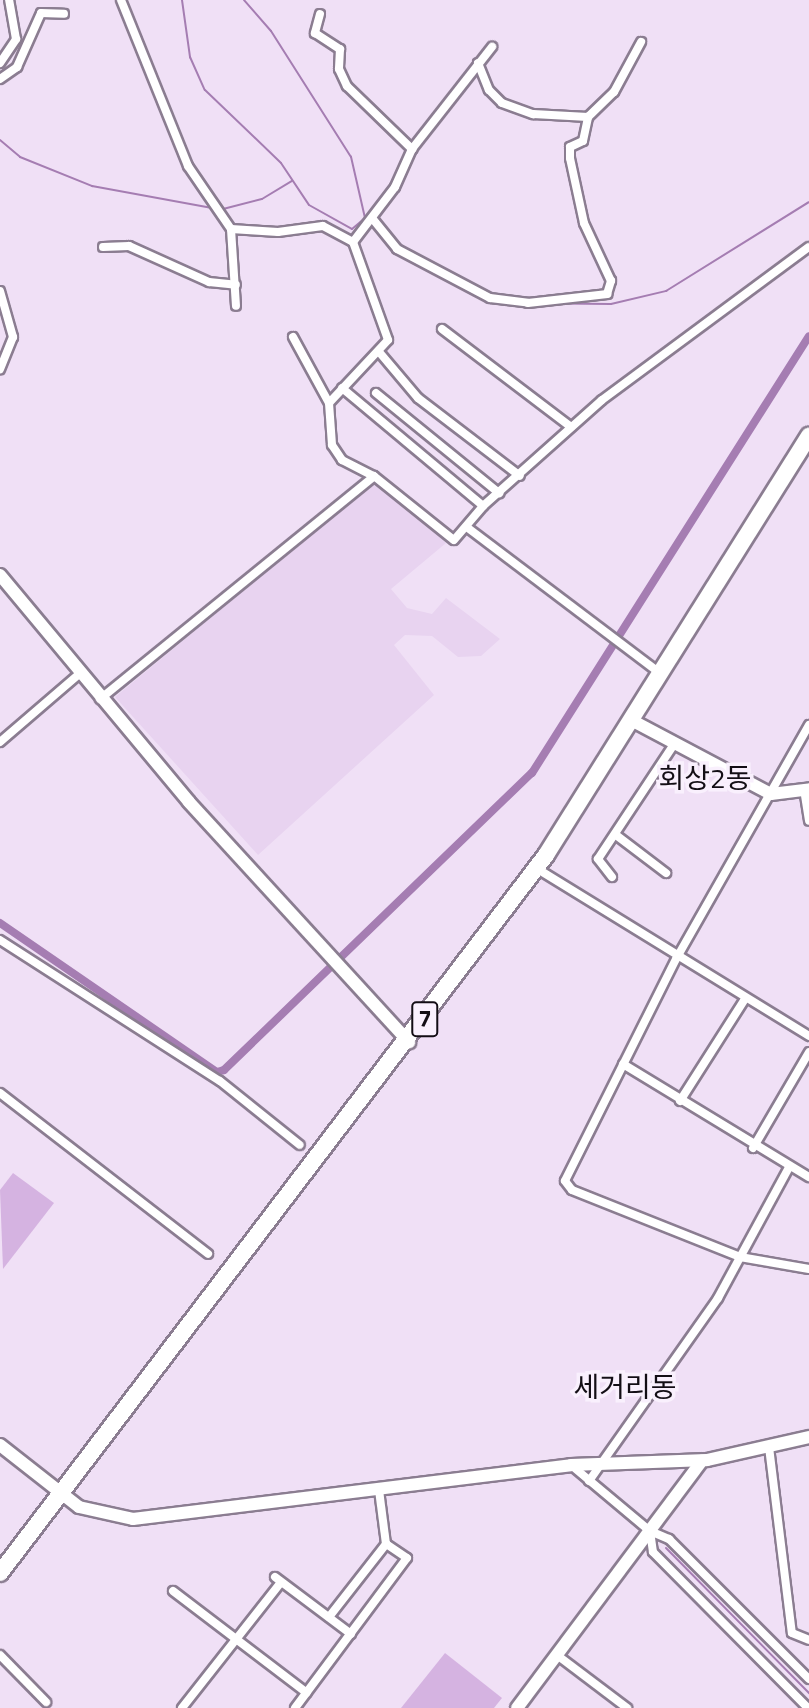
<!DOCTYPE html>
<meta charset="utf-8">
<style>
body{margin:0}
#map{position:relative;width:809px;height:1708px;overflow:hidden;background:#f0e0f6;font-family:"Titillium Web","Noto Sans KR",sans-serif}
div>[style]{position:absolute}
[style*='--x']{left:calc(var(--x)*1px);top:calc(var(--y)*1px);width:calc(var(--w)*1px);rotate:calc(var(--a)*1deg)}
.built>*{inset:0;background:#e8d3f0}
.green>*{inset:0;background:#d5b3e1}
.stream>*{height:2px;margin:-1px;padding:0 1px;transform-origin:1px;border-radius:1px;background:#a57db2}
.canal>*{height:8px;margin:-4px;padding:0 4px;transform-origin:4px;border-radius:4px;background:#a57db2}
.roads{filter:drop-shadow(2px 0 #8b7d91) drop-shadow(-2px 0 #8b7d91) drop-shadow(0 2px #8b7d91) drop-shadow(0 -2px #8b7d91)}
.street>*{height:8px;margin:-4px;padding:0 4px;transform-origin:4px;border-radius:4px;background:#fff}
.secondary>*{height:12px;margin:-6px;padding:0 6px;transform-origin:6px;border-radius:6px;background:#fff}
.highway>*{height:16px;margin:-8px;padding:0 8px;transform-origin:8px;border-radius:8px;background:#fff}
span{translate:-50% -50%;white-space:nowrap;text-align:center;line-height:1.15;-webkit-text-stroke:7px #f9f0fd;paint-order:stroke}
.shield-label span{padding:2px 5px;background:#f9f0fd;border:2px solid;border-radius:5px;-webkit-text-stroke-width:0}
.shield-label{font-size:24px;color:#130e15;font-weight:700}
.neighbourhood-label{font-size:28px;color:#130e15}
</style>
<div id="map">
<div class="built">
<i style="clip-path:polygon(377px 480px,446px 543px,391px 589px,407px 608px,432px 614px,446px 598px,500px 639px,481px 656px,458px 657px,432px 636px,405px 635px,394px 645px,434px 695px,258px 855px,115px 697px)"></i>
</div>
<div class="green">
<i style="clip-path:polygon(13px 1173px,54px 1203px,3px 1269px,0 1190px)"></i>
<i style="clip-path:polygon(445px 1653px,502px 1698px,494px 1708px,401px 1708px)"></i>
</div>
<div class="stream">
<i style="--x:182;--y:0;--w:58;--a:82"></i>
<i style="--x:190;--y:57;--w:36;--a:66"></i>
<i style="--x:205;--y:90;--w:105;--a:43.8"></i>
<i style="--x:281;--y:163;--w:50;--a:56.3"></i>
<i style="--x:309;--y:205;--w:49;--a:29.2"></i>
<i style="--x:352;--y:229;--w:17;--a:-40"></i>
<i style="--x:365;--y:218;--w:63;--a:-102.9"></i>
<i style="--x:351;--y:157;--w:149;--a:-122.4"></i>
<i style="--x:271;--y:31;--w:41;--a:-131.1"></i>
<i style="--x:0;--y:140;--w:26;--a:40"></i>
<i style="--x:20;--y:157;--w:78;--a:21.9"></i>
<i style="--x:92;--y:186;--w:122;--a:10.4"></i>
<i style="--x:223;--y:209;--w:40;--a:-14.4"></i>
<i style="--x:262;--y:199;--w:35;--a:-31"></i>
<i style="--x:373;--y:226;--w:37;--a:49"></i>
<i style="--x:397;--y:254;--w:95;--a:27.6"></i>
<i style="--x:496;--y:303;--w:115;--a:0.5"></i>
<i style="--x:611;--y:304;--w:57;--a:-13.3"></i>
<i style="--x:666;--y:291;--w:168;--a:-31.9"></i>
<i style="--x:666;--y:1548;--w:204;--a:45.4"></i>
<i style="--x:10;--y:1672;--w:50;--a:45.8"></i>
</div>
<div class="canal">
<i style="--x:0;--y:923;--w:263;--a:34.5"></i>
<i style="--x:217;--y:1072;--w:7;--a:-16"></i>
<i style="--x:224;--y:1070;--w:428;--a:-44"></i>
<i style="--x:532;--y:773;--w:517;--a:-57.63"></i>
</div>
<div class="roads">
<div class="street">
<i style="--x:121;--y:0;--w:179;--a:68"></i>
<i style="--x:188;--y:166;--w:76;--a:55.7"></i>
<i style="--x:231;--y:229;--w:47;--a:3.7"></i>
<i style="--x:278;--y:232;--w:45;--a:-7.6"></i>
<i style="--x:323;--y:226;--w:34;--a:28"></i>
<i style="--x:353;--y:242;--w:104;--a:70.3"></i>
<i style="--x:388;--y:340;--w:86;--a:133.1"></i>
<i style="--x:320;--y:14;--w:20;--a:105"></i>
<i style="--x:315;--y:33;--w:30;--a:33"></i>
<i style="--x:340;--y:49;--w:20;--a:93"></i>
<i style="--x:339;--y:69;--w:19;--a:65"></i>
<i style="--x:347;--y:86;--w:91;--a:44.1"></i>
<i style="--x:0;--y:63;--w:29;--a:-56"></i>
<i style="--x:16;--y:39;--w:40;--a:-100"></i>
<i style="--x:478;--y:63;--w:29;--a:68"></i>
<i style="--x:489;--y:90;--w:18;--a:45"></i>
<i style="--x:502;--y:103;--w:33;--a:20"></i>
<i style="--x:533;--y:114;--w:55;--a:3.1"></i>
<i style="--x:588;--y:117;--w:36;--a:-44"></i>
<i style="--x:614;--y:92;--w:57;--a:-61.6"></i>
<i style="--x:0;--y:79;--w:21;--a:-35"></i>
<i style="--x:17;--y:67;--w:59;--a:-66"></i>
<i style="--x:41;--y:13;--w:23;--a:2"></i>
<i style="--x:372;--y:218;--w:40;--a:51"></i>
<i style="--x:397;--y:249;--w:105;--a:27.8"></i>
<i style="--x:490;--y:298;--w:38;--a:7"></i>
<i style="--x:528;--y:303;--w:80;--a:-6.5"></i>
<i style="--x:607;--y:294;--w:14;--a:-73"></i>
<i style="--x:611;--y:281;--w:64;--a:-115"></i>
<i style="--x:584;--y:223;--w:66;--a:-102.2"></i>
<i style="--x:570;--y:158;--w:11;--a:-90"></i>
<i style="--x:570;--y:147;--w:14;--a:-25"></i>
<i style="--x:583;--y:141;--w:25;--a:-78"></i>
<i style="--x:231;--y:229;--w:77;--a:86.3"></i>
<i style="--x:353;--y:242;--w:69;--a:-52.6"></i>
<i style="--x:395;--y:187;--w:42;--a:-65.9"></i>
<i style="--x:412;--y:149;--w:130;--a:-51.9"></i>
<i style="--x:103;--y:247;--w:26;--a:-2"></i>
<i style="--x:129;--y:246;--w:88;--a:24.2"></i>
<i style="--x:209;--y:282;--w:27;--a:6"></i>
<i style="--x:0;--y:291;--w:48;--a:74.2"></i>
<i style="--x:13;--y:337;--w:35;--a:112"></i>
<i style="--x:442;--y:329;--w:162;--a:37.2"></i>
<i style="--x:293;--y:337;--w:75;--a:61.4"></i>
<i style="--x:329;--y:403;--w:42;--a:85.9"></i>
<i style="--x:332;--y:445;--w:18;--a:56"></i>
<i style="--x:342;--y:460;--w:36;--a:27"></i>
<i style="--x:374;--y:476;--w:102;--a:38.7"></i>
<i style="--x:454;--y:540;--w:45;--a:-49.5"></i>
<i style="--x:483;--y:506;--w:159;--a:-41.7"></i>
<i style="--x:602;--y:400;--w:257;--a:-36.5"></i>
<i style="--x:380;--y:353;--w:59;--a:49.8"></i>
<i style="--x:418;--y:398;--w:128;--a:37.4"></i>
<i style="--x:342;--y:388;--w:184;--a:39.9"></i>
<i style="--x:376;--y:393;--w:159;--a:39.1"></i>
<i style="--x:468;--y:528;--w:241;--a:37.1"></i>
<i style="--x:100;--y:699;--w:353;--a:-39.1"></i>
<i style="--x:809;--y:725;--w:269;--a:119.6"></i>
<i style="--x:676;--y:959;--w:248;--a:116.6"></i>
<i style="--x:565;--y:1181;--w:11;--a:52"></i>
<i style="--x:572;--y:1190;--w:181;--a:21.7"></i>
<i style="--x:740;--y:1257;--w:70;--a:9.9"></i>
<i style="--x:0;--y:742;--w:104;--a:-40.7"></i>
<i style="--x:804;--y:789;--w:32;--a:81"></i>
<i style="--x:616;--y:835;--w:63;--a:37.2"></i>
<i style="--x:536;--y:868;--w:321;--a:31.6"></i>
<i style="--x:612;--y:877;--w:23;--a:-128"></i>
<i style="--x:598;--y:859;--w:138;--a:-56.5"></i>
<i style="--x:0;--y:940;--w:261;--a:32.7"></i>
<i style="--x:220;--y:1081;--w:102;--a:38.7"></i>
<i style="--x:623;--y:1064;--w:218;--a:31.3"></i>
<i style="--x:0;--y:1093;--w:263;--a:37.7"></i>
<i style="--x:680;--y:1101;--w:121;--a:-57.5"></i>
<i style="--x:753;--y:1148;--w:111;--a:-59.7"></i>
<i style="--x:769;--y:1447;--w:187;--a:83"></i>
<i style="--x:792;--y:1633;--w:18;--a:22"></i>
<i style="--x:571;--y:1465;--w:103;--a:39.9"></i>
<i style="--x:650;--y:1531;--w:21;--a:23"></i>
<i style="--x:669;--y:1539;--w:198;--a:45"></i>
<i style="--x:589;--y:1481;--w:224;--a:-54.8"></i>
<i style="--x:718;--y:1298;--w:147;--a:-61.5"></i>
<i style="--x:650;--y:1531;--w:21;--a:82"></i>
<i style="--x:653;--y:1552;--w:220;--a:45.2"></i>
<i style="--x:275;--y:1577;--w:95;--a:36.9"></i>
<i style="--x:173;--y:1591;--w:168;--a:37.3"></i>
<i style="--x:329;--y:1617;--w:93;--a:-52"></i>
<i style="--x:0;--y:1655;--w:66;--a:45.6"></i>
<i style="--x:557;--y:1655;--w:88;--a:37.1"></i>
<i style="--x:182;--y:1708;--w:160;--a:-51.8"></i>
<i style="--x:295;--y:1708;--w:187;--a:-53.3"></i>
<i style="--x:407;--y:1558;--w:25;--a:-146"></i>
<i style="--x:386;--y:1544;--w:54;--a:-97.4"></i>
</div>
<div class="secondary">
<i style="--x:0;--y:575;--w:295;--a:50.2"></i>
<i style="--x:189;--y:802;--w:326;--a:47.5"></i>
<i style="--x:633;--y:721;--w:156;--a:27.9"></i>
<i style="--x:771;--y:794;--w:38;--a:-7"></i>
<i style="--x:0;--y:1445;--w:100;--a:38.1"></i>
<i style="--x:79;--y:1507;--w:55;--a:12.5"></i>
<i style="--x:133;--y:1519;--w:441;--a:-7"></i>
<i style="--x:571;--y:1465;--w:136;--a:-2.1"></i>
<i style="--x:707;--y:1460;--w:105;--a:-12.7"></i>
<i style="--x:517;--y:1708;--w:309;--a:-53.2"></i>
</div>
<div class="highway">
<i style="--x:0;--y:1573;--w:902;--a:-52.75"></i>
<i style="--x:546;--y:855;--w:495;--a:-57.9"></i>
</div>
</div>
<div class="shield-label">
<span style="left:425px;top:1019px">7</span>
</div>
<div class="neighbourhood-label">
<span style="left:705px;top:778px">회상2동</span>
<span style="left:625px;top:1387px">세거리동</span>
</div>
</div>
